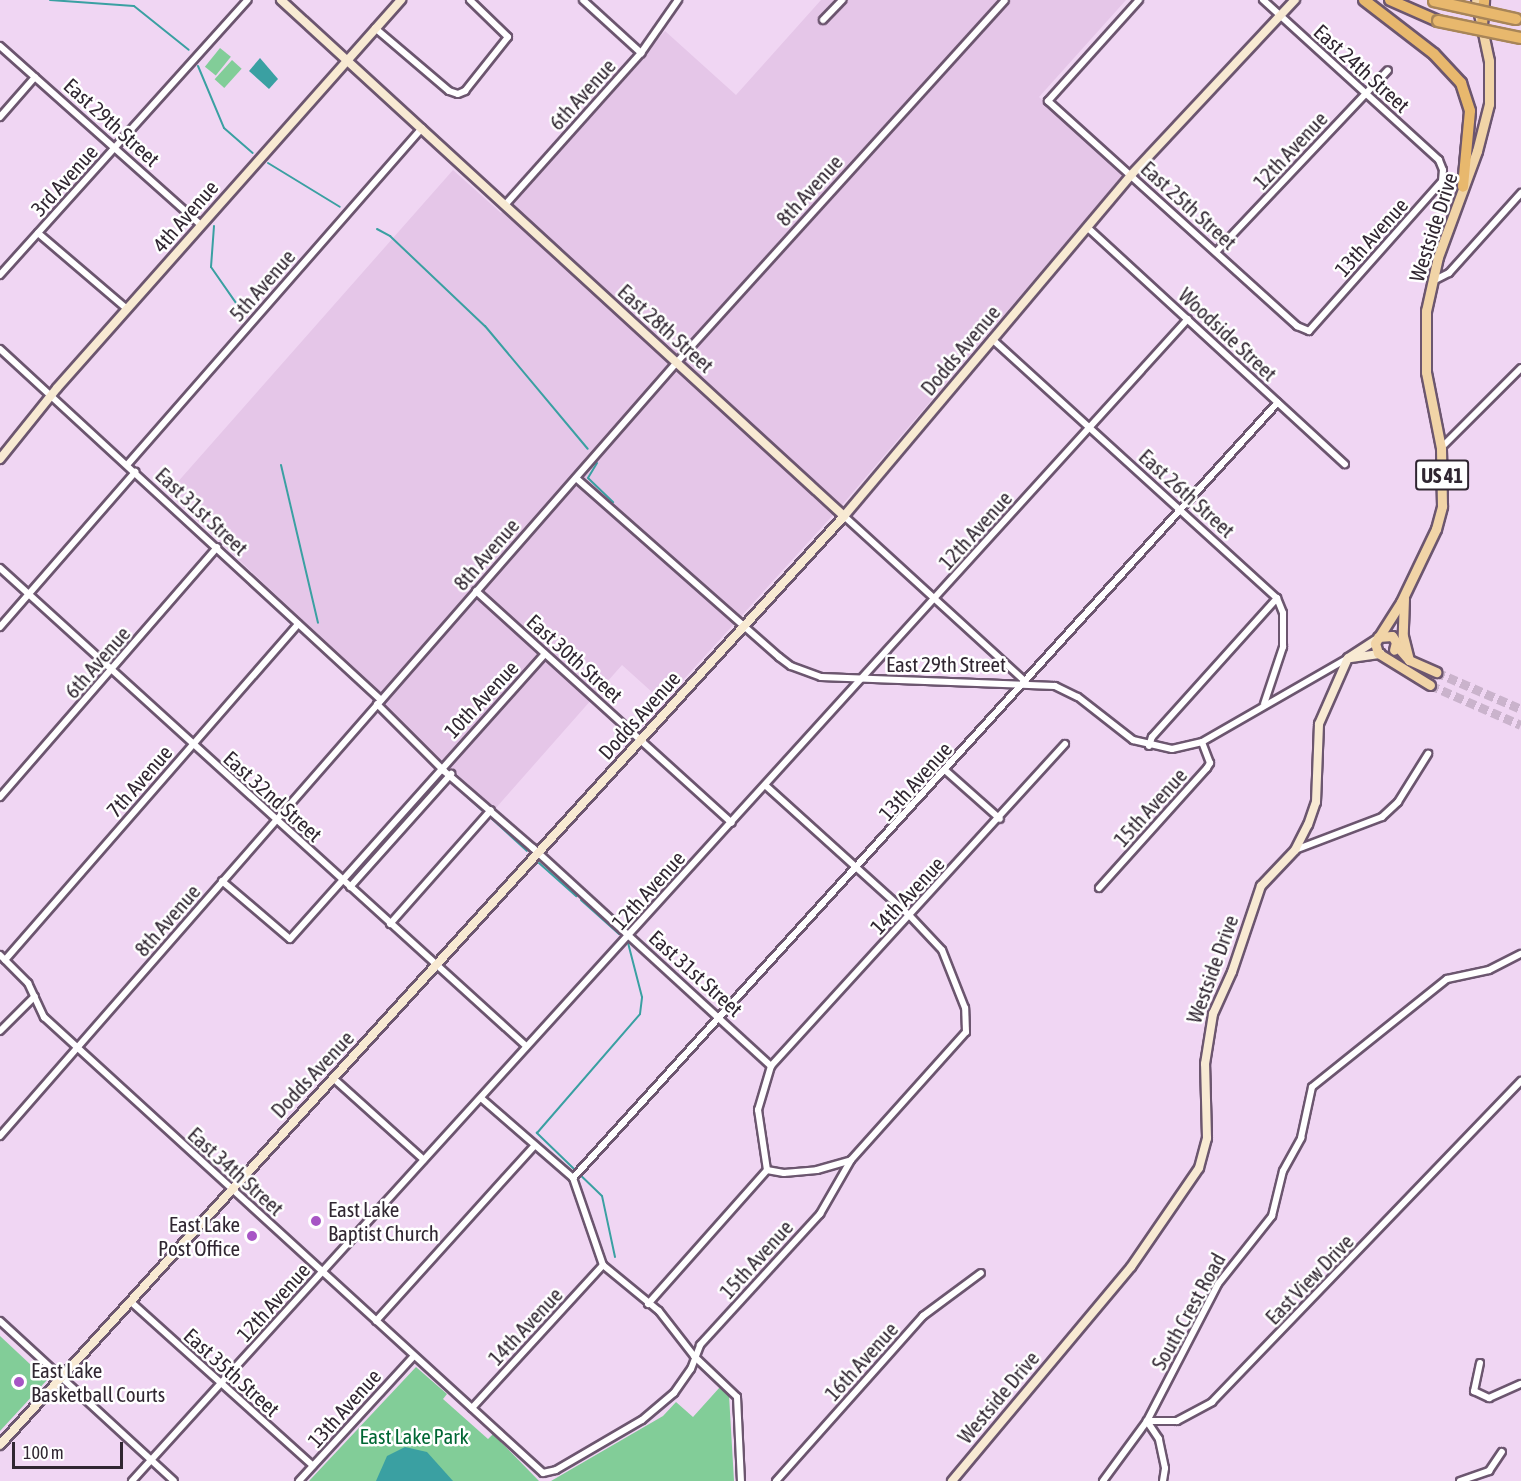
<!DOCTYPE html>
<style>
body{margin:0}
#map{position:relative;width:1521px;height:1481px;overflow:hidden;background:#f0d6f3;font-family:"Asap Condensed",sans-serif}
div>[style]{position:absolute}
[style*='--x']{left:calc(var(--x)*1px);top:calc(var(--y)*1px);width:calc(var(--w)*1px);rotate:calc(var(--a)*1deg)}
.built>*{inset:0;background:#e5c6e8}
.green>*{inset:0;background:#82cd98;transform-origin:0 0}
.water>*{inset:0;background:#3aa0a2}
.stream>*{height:2px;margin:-1px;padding:0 1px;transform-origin:1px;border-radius:1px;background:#3aa0a2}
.primary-tunnel>*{height:9px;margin-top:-4.5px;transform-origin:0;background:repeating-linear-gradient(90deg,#cab3cc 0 9px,transparent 0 13.5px)}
.roads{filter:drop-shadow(2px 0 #6c566f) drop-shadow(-2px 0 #6c566f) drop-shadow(0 2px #6c566f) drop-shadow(0 -2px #6c566f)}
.street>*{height:6px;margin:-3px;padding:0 3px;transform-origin:3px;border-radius:3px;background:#fff}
.secondary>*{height:8px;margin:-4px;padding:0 4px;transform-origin:4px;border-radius:4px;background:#f8ead3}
.primary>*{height:9px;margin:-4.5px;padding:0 4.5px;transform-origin:4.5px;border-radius:4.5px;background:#f1d4a7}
.highway>*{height:10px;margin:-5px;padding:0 5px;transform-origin:5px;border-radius:5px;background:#e8b86d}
.bridges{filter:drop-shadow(2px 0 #a88558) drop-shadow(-2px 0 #a88558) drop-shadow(0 2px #a88558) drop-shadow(0 -2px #a88558)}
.highway-bridge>*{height:10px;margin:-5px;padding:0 5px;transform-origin:5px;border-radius:5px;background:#e8b86d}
.dots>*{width:16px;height:16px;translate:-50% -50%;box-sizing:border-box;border:3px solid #fff;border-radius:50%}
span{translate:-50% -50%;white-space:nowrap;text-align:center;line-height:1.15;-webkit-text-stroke:5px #fff;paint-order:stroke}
.shield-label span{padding:2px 4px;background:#fff;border:2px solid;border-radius:4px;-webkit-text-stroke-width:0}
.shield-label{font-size:20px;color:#302631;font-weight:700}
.street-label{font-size:21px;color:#302631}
.poi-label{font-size:21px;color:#302631}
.left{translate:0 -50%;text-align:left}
.right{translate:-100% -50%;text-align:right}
.park-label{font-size:21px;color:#006734}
.scale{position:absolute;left:12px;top:1442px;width:111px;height:27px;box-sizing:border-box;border:3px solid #302631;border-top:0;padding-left:8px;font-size:18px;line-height:21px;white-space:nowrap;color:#302631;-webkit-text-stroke:4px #fff;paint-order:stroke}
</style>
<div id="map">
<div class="built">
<i style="clip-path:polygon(821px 0,1126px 0,1039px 97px,1124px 174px,843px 504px,663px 702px,622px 665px,495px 809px,382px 705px,386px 699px,378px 691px,168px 493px,453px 170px,501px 213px,665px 31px,736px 95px)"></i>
</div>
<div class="green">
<i style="left:220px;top:48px;width:14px;height:24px;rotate:39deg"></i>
<i style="left:232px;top:60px;width:13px;height:26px;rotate:42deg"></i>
<i style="clip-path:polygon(0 1336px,47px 1380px,0 1431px)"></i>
<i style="clip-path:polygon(416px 1367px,447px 1394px,443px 1399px,488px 1439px,493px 1434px,539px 1481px,309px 1481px)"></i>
<i style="clip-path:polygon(720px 1387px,729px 1395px,734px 1481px,551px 1481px,663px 1416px,676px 1402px,693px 1417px)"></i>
</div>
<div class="water">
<i style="clip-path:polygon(260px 58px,278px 79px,269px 89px,249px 71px)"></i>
<i style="clip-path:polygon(405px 1447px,427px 1452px,453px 1481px,376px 1481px,387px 1456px)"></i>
</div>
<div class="stream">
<i style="--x:50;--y:0;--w:84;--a:4.1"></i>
<i style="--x:134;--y:6;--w:70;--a:38.7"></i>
<i style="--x:198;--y:66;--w:67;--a:67.2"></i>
<i style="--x:224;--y:128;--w:38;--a:41"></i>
<i style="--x:268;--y:163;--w:84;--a:31.4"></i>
<i style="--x:214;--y:226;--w:41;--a:94.2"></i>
<i style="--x:211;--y:267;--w:44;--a:55.2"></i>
<i style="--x:377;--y:229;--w:15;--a:28"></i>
<i style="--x:390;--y:236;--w:131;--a:43.5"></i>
<i style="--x:485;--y:326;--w:160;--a:50.1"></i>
<i style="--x:597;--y:463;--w:17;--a:121"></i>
<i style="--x:588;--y:478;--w:35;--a:44"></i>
<i style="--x:281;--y:465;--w:162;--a:76.8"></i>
<i style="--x:453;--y:784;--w:42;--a:42.1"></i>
<i style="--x:490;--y:817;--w:50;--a:42.6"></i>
<i style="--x:539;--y:863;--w:50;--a:41.7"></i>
<i style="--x:581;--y:900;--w:51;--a:41.8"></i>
<i style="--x:615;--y:1257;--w:62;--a:-102"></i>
<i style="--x:602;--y:1196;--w:91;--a:-135.9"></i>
<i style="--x:537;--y:1133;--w:157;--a:-49.1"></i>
<i style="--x:640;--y:1014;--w:17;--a:-83"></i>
<i style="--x:642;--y:997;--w:56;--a:-104.5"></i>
</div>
<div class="primary-tunnel">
<i style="--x:1436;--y:672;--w:93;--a:23.5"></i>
<i style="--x:1430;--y:685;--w:99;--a:23.7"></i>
</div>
<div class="roads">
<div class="street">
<i style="--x:583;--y:0;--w:79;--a:42.4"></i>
<i style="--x:1139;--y:0;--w:136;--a:132"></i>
<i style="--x:1048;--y:101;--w:336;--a:42.1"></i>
<i style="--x:1297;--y:326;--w:13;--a:23"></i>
<i style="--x:1309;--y:331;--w:200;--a:-48.4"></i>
<i style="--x:1442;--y:181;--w:11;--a:-85"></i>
<i style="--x:1443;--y:170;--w:11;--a:-112"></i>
<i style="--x:1439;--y:160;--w:238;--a:-137.7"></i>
<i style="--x:823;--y:20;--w:28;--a:-46"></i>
<i style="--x:375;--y:28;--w:97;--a:40.4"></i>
<i style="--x:449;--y:91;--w:9;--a:18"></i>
<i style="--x:458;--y:94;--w:8;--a:-23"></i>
<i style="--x:465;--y:91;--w:69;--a:-51.5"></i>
<i style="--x:508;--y:37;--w:53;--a:-135.8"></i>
<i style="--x:0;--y:46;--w:269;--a:41.7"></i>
<i style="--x:0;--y:117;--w:53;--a:-48.8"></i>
<i style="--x:505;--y:205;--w:204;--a:-48.2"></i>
<i style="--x:641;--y:53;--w:65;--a:-55.1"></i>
<i style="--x:1088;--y:228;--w:349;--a:42.6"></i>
<i style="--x:38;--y:233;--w:117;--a:40.5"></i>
<i style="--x:1216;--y:252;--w:250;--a:-46.6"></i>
<i style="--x:0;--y:275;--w:370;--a:-48"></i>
<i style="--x:1433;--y:281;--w:18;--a:-27"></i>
<i style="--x:1449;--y:273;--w:108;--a:-48"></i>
<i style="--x:992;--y:339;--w:385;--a:42.3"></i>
<i style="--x:1277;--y:598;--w:16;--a:68"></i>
<i style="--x:1283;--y:613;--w:34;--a:90"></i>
<i style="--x:1283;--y:647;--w:60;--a:108.4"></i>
<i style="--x:0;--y:349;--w:518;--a:42.65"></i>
<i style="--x:1441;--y:448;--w:113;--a:-45"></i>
<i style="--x:127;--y:465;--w:448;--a:-48.8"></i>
<i style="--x:576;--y:478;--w:271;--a:41.4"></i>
<i style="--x:779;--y:657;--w:15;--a:37"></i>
<i style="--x:791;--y:666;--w:32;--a:20"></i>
<i style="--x:821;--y:677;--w:234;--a:2.2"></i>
<i style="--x:1055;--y:686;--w:25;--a:26"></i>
<i style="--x:1078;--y:697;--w:70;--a:38"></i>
<i style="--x:1133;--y:740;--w:40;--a:13"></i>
<i style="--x:1172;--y:749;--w:31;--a:-13"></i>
<i style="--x:1202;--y:742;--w:168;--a:-29.9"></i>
<i style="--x:844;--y:516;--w:246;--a:42.4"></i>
<i style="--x:0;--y:568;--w:711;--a:42.26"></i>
<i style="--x:476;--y:591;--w:345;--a:42.2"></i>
<i style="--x:0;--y:627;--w:206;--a:-48.9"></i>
<i style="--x:377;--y:704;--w:95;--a:45"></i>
<i style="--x:444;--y:771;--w:118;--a:40.9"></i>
<i style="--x:533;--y:848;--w:323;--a:42.5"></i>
<i style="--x:1149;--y:746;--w:9;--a:-72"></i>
<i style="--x:1152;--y:737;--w:187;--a:-48"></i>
<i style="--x:946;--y:771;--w:72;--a:41.6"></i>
<i style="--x:0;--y:797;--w:331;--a:-49"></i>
<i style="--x:1295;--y:850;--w:93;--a:-20.8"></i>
<i style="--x:1382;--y:817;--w:22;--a:-43"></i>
<i style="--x:1398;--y:802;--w:57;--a:-58"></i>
<i style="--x:222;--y:881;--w:89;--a:40.5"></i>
<i style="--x:290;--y:939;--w:382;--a:-48.2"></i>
<i style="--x:350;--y:887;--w:152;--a:-48.2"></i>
<i style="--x:1099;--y:888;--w:161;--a:-48"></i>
<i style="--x:1207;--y:768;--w:6;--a:-59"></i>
<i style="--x:1210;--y:763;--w:22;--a:-111"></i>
<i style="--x:390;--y:924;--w:152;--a:-48.5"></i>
<i style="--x:0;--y:955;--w:40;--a:45"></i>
<i style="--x:28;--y:983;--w:38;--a:65"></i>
<i style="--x:44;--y:1017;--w:676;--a:42.42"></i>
<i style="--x:543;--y:1473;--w:13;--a:-13"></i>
<i style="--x:556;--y:1470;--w:99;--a:-30.2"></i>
<i style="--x:642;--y:1420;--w:42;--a:-40.2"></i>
<i style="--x:674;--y:1393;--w:29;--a:-55"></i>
<i style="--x:691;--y:1369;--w:26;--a:-69"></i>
<i style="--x:700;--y:1345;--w:178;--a:-47.5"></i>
<i style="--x:820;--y:1214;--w:62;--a:-60.1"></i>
<i style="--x:851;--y:1160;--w:172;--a:-48.1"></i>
<i style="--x:966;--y:1032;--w:24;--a:-92"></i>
<i style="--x:965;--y:1008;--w:62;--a:-111.6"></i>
<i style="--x:942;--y:950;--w:47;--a:-133.3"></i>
<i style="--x:910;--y:916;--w:195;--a:-137.9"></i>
<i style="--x:5;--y:960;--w:446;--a:-48.9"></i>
<i style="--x:0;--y:1031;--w:49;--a:-45"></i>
<i style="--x:333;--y:1078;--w:122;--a:42"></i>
<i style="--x:481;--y:1098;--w:122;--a:41"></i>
<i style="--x:573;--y:1178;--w:92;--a:71"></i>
<i style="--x:603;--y:1265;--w:72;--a:39.4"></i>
<i style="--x:659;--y:1311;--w:57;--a:52.1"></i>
<i style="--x:694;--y:1356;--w:59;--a:43.6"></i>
<i style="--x:737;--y:1397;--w:84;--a:87.3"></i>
<i style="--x:0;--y:1136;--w:1028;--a:-48.82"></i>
<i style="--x:677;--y:362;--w:488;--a:-47.8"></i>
<i style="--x:767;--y:1170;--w:61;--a:-98.5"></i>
<i style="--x:758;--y:1110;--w:46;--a:-73.5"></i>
<i style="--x:771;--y:1066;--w:436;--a:-47.6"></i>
<i style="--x:767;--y:1170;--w:17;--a:10"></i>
<i style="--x:784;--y:1173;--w:33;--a:-5"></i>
<i style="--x:817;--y:1170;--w:35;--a:-16"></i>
<i style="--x:573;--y:1178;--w:1048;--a:-47.74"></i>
<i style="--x:130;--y:1301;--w:246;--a:42"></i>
<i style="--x:648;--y:1304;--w:179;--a:-48.4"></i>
<i style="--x:0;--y:1321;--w:236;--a:42.6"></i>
<i style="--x:376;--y:1321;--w:236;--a:-47.9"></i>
<i style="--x:1480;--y:1363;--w:29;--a:102"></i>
<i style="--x:1474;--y:1391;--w:17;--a:25"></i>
<i style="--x:1489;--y:1398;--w:35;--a:-24"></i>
<i style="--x:472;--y:1408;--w:194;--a:-47.5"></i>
<i style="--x:132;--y:1481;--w:1570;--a:-47.74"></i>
<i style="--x:299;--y:1481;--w:168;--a:-47.4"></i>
<i style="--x:776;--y:1481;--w:221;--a:-48.3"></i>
<i style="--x:923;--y:1316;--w:72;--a:-36.6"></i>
<i style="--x:1103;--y:1481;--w:74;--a:-53.7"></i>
<i style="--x:1147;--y:1421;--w:154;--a:-62.6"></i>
<i style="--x:1218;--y:1284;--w:87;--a:-51.5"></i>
<i style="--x:1272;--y:1216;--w:46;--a:-76.3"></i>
<i style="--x:1283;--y:1171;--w:38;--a:-61"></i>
<i style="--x:1301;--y:1138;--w:52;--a:-77.8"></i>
<i style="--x:1312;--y:1087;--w:173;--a:-38.7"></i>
<i style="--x:1447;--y:979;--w:43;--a:-12.1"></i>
<i style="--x:1489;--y:970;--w:36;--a:-27"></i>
<i style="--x:1163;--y:1481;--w:13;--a:-81"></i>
<i style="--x:1165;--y:1468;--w:30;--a:-102"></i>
<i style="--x:1159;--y:1439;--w:22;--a:-124"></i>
<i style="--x:1147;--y:1421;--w:30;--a:0"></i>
<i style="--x:1177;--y:1421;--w:40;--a:-28"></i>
<i style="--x:1212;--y:1402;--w:446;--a:-46.1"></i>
<i style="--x:1460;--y:1481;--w:31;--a:-19"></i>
<i style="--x:1489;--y:1471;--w:23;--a:-56"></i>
</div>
<div class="secondary">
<i style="--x:281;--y:0;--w:764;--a:42.51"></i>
<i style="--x:0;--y:459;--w:91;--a:-51.2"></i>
<i style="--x:57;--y:388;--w:519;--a:-48.44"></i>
<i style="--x:1348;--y:658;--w:33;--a:-33"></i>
<i style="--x:1351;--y:658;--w:30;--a:-8"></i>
<i style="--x:0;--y:1445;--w:1255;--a:-47.74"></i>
<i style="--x:844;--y:516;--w:446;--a:-49.9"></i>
<i style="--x:1131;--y:175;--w:240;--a:-46.9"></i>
<i style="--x:952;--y:1481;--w:279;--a:-50.1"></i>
<i style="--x:1131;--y:1267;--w:120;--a:-55.5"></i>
<i style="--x:1199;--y:1168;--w:31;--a:-75"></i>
<i style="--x:1207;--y:1138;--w:74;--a:-91.5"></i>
<i style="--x:1205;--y:1064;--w:51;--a:-80.9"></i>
<i style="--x:1213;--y:1014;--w:46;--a:-65.7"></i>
<i style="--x:1232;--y:972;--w:91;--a:-71.4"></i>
<i style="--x:1261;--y:886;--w:50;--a:-46.6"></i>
<i style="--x:1295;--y:850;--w:28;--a:-63"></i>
<i style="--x:1308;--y:825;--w:24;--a:-71"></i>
<i style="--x:1316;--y:802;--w:78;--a:-87.8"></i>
<i style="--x:1319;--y:724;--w:72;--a:-66.3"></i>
</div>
<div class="primary">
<i style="--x:1404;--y:598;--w:38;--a:92"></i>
<i style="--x:1403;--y:636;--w:25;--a:76"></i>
<i style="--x:1378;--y:637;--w:14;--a:-4"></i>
<i style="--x:1392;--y:636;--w:7;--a:56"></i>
<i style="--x:1396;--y:642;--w:8;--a:104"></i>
<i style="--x:1396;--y:645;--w:20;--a:49"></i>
<i style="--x:1409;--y:660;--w:30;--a:24"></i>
<i style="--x:1430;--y:685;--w:61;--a:-148.4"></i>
<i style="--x:1378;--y:653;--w:10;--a:-107"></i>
<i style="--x:1375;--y:643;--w:49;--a:-57.6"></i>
<i style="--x:1401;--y:602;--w:81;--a:-64.4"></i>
<i style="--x:1436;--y:529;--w:24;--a:-75"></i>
<i style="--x:1442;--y:506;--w:58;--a:-91"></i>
<i style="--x:1441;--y:448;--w:77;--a:-101.2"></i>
<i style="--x:1426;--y:372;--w:61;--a:-90"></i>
<i style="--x:1426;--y:311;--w:55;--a:-77.5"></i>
<i style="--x:1438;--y:257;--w:113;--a:-69.8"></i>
<i style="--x:1477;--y:151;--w:49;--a:-75.7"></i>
<i style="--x:1489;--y:104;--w:43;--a:-90"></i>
<i style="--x:1489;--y:61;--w:62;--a:-102"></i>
</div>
<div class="highway">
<i style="--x:1364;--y:0;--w:88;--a:37.6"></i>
<i style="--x:1434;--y:54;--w:40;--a:47"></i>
<i style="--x:1461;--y:83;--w:29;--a:72"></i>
<i style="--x:1470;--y:111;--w:76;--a:95.3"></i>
<i style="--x:1390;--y:0;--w:52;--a:23.6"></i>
<i style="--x:1482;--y:25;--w:25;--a:-85"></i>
</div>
</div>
<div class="bridges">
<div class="highway-bridge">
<i style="--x:1434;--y:1;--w:84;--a:12.4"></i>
<i style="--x:1438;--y:21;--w:85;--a:11.6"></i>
</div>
</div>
<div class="dots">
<i style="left:316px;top:1221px;background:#a755c5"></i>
<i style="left:252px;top:1236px;background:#a755c5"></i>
<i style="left:19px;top:1382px;background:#a755c5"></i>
</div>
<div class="shield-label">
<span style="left:1442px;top:475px">US 41</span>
</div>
<div class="street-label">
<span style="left:1362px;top:68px;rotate:42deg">East 24th Street</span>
<span style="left:582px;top:94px;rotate:-48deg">6th Avenue</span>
<span style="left:112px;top:122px;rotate:42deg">East 29th Street</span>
<span style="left:1290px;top:150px;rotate:-47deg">12th Avenue</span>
<span style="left:64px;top:180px;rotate:-48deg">3rd Avenue</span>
<span style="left:809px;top:190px;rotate:-48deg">8th Avenue</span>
<span style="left:1189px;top:205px;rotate:42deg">East 25th Street</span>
<span style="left:185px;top:216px;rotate:-49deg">4th Avenue</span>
<span style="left:1433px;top:227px;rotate:-72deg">Westside Drive</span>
<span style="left:1371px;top:237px;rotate:-48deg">13th Avenue</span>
<span style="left:262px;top:285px;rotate:-49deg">5th Avenue</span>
<span style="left:666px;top:328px;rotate:42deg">East 28th Street</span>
<span style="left:1228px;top:334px;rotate:43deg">Woodside Street</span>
<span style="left:960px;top:350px;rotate:-50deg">Dodds Avenue</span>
<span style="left:1187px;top:493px;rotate:42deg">East 26th Street</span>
<span style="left:202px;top:511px;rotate:43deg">East 31st Street</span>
<span style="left:975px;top:530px;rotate:-48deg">12th Avenue</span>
<span style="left:486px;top:554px;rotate:-49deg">8th Avenue</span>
<span style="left:575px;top:658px;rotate:42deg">East 30th Street</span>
<span style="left:97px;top:662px;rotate:-49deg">6th Avenue</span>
<span style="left:946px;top:664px">East 29th Street</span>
<span style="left:481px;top:699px;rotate:-47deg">10th Avenue</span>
<span style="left:639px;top:715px;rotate:-48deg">Dodds Avenue</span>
<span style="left:139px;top:781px;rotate:-49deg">7th Avenue</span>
<span style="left:915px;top:781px;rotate:-48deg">13th Avenue</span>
<span style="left:273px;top:796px;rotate:42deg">East 32nd Street</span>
<span style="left:1150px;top:807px;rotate:-48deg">15th Avenue</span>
<span style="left:648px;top:890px;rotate:-48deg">12th Avenue</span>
<span style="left:907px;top:895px;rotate:-47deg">14th Avenue</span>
<span style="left:167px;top:920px;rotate:-49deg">8th Avenue</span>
<span style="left:1212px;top:969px;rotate:-70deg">Westside Drive</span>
<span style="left:696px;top:973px;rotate:42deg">East 31st Street</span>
<span style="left:312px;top:1074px;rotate:-47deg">Dodds Avenue</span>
<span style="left:236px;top:1171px;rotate:42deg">East 34th Street</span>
<span style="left:756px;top:1259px;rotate:-48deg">15th Avenue</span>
<span style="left:1309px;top:1279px;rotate:-46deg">East View Drive</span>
<span style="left:273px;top:1302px;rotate:-48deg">12th Avenue</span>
<span style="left:1188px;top:1311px;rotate:-61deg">South Crest Road</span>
<span style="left:525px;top:1326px;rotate:-47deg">14th Avenue</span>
<span style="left:861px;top:1361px;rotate:-48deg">16th Avenue</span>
<span style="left:232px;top:1372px;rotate:42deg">East 35th Street</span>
<span style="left:998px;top:1397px;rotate:-50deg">Westside Drive</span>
<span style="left:344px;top:1408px;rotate:-48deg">13th Avenue</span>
</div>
<div class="poi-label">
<span class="left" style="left:328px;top:1221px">East Lake<br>Baptist Church</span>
<span class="right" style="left:240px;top:1236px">East Lake<br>Post Office</span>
<span class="left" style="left:31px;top:1382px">East Lake<br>Basketball Courts</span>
</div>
<div class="park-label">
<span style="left:414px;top:1436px">East Lake Park</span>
</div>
<div class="scale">100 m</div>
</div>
